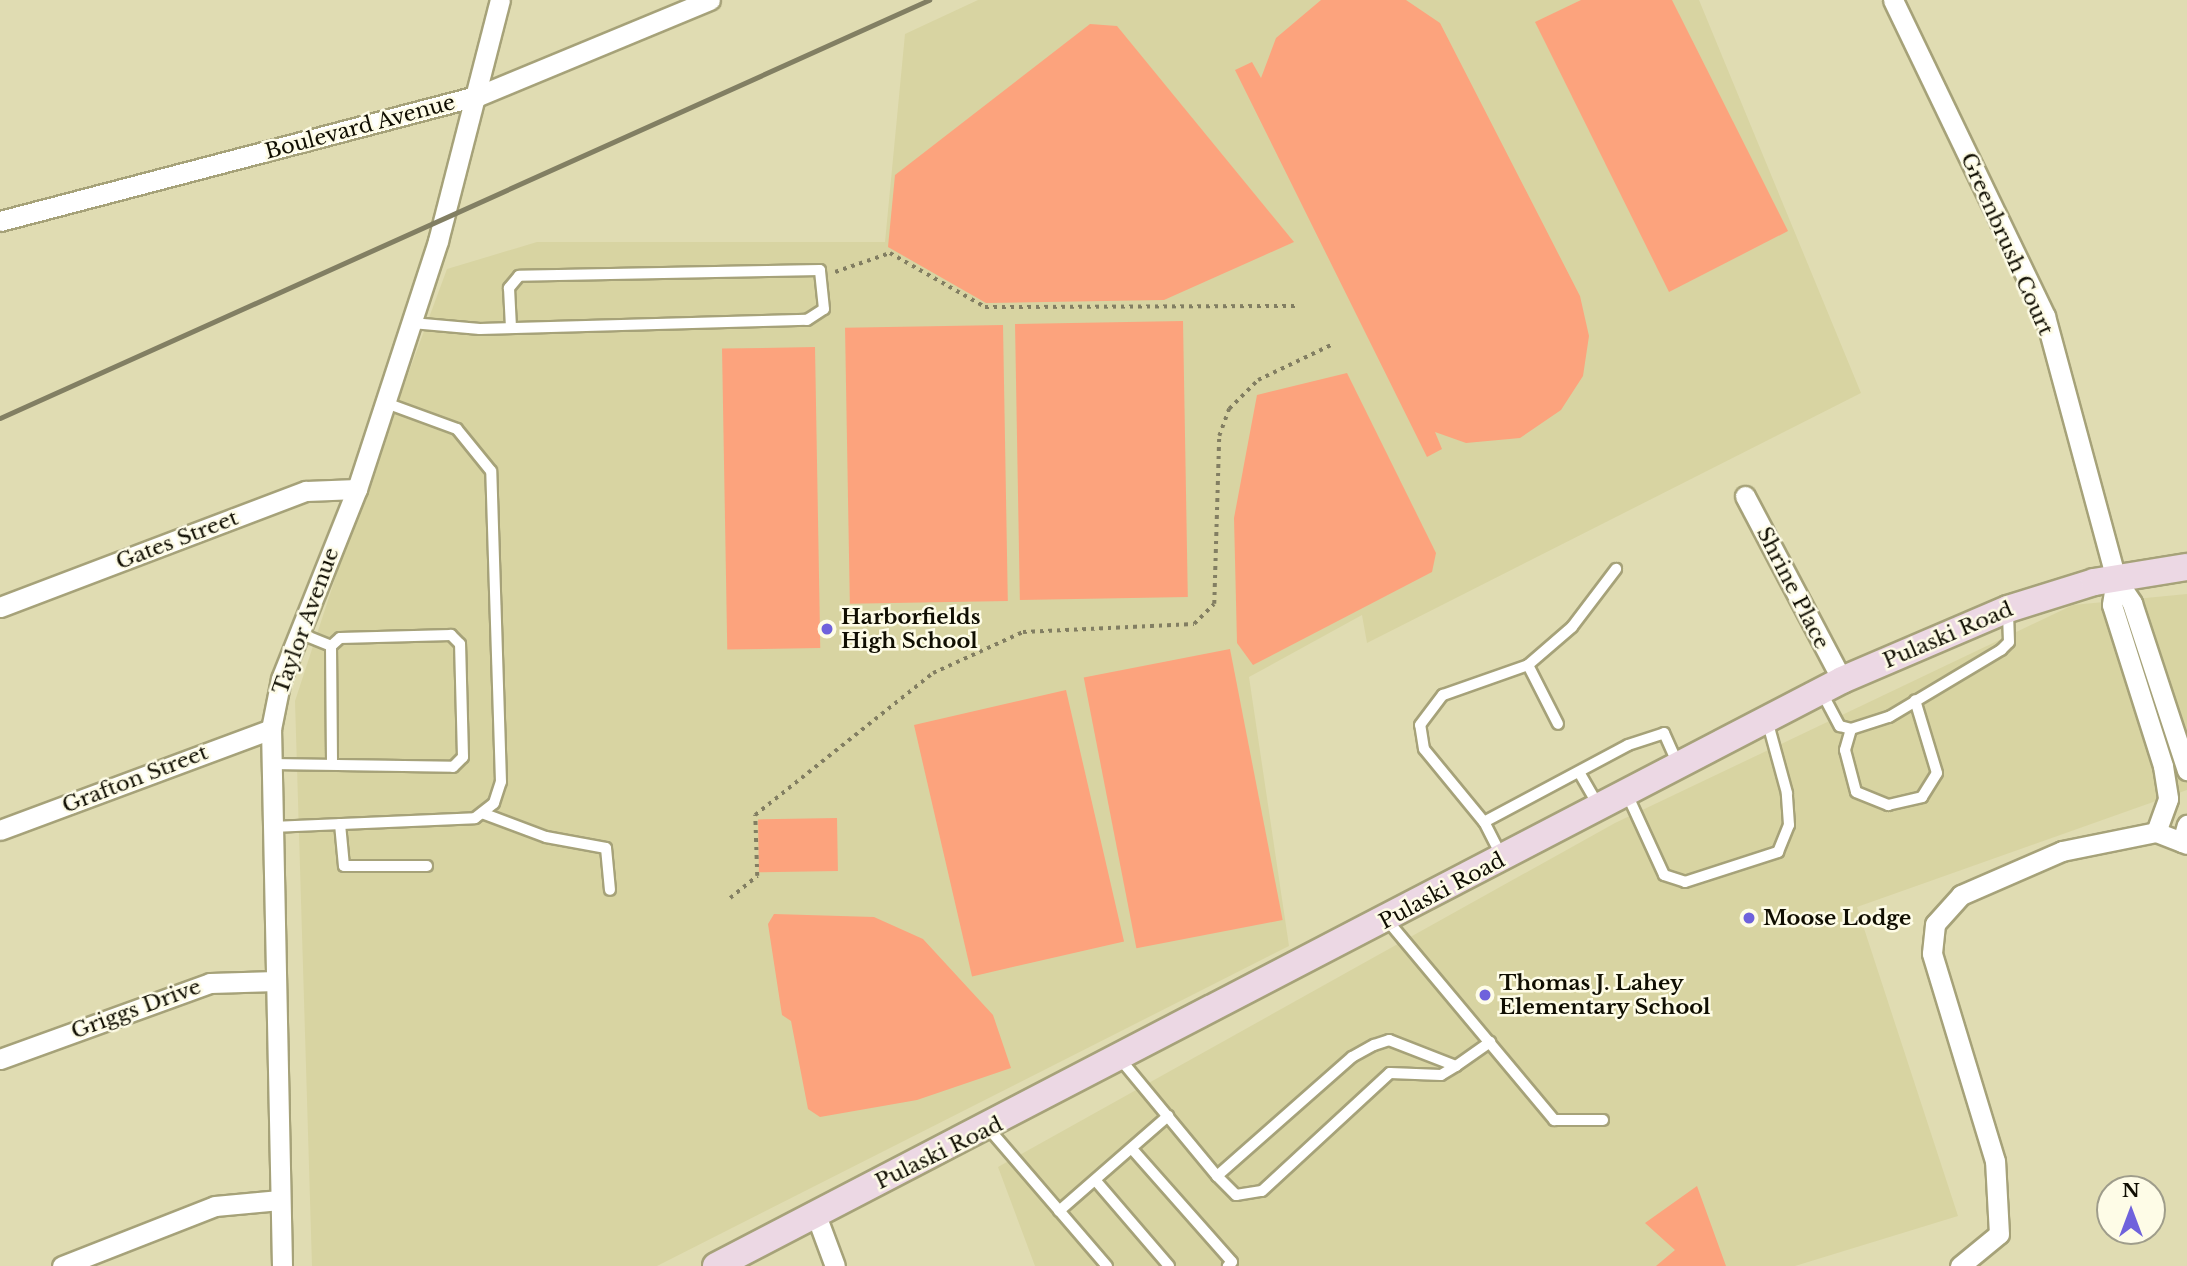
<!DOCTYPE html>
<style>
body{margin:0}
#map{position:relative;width:2187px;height:1266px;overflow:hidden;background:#e0dcb2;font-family:"Libre Baskerville",serif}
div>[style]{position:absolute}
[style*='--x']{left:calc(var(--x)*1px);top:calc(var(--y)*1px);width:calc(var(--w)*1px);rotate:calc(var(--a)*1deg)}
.built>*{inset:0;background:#d8d4a2}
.green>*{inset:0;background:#fca37d;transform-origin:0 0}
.path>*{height:3.5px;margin-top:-1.75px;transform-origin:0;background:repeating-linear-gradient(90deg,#827e62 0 3.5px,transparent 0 8.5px)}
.roads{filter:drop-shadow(2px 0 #a6a279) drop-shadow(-2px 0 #a6a279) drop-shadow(0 2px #a6a279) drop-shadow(0 -2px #a6a279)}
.lane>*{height:10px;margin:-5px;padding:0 5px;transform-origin:5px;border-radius:5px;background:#fff}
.street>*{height:19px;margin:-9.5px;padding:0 9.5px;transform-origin:9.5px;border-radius:9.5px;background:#fff}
.secondary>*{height:26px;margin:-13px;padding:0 13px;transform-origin:13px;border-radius:13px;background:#ecd8e4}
.rail>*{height:5px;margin:-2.5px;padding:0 2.5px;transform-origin:2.5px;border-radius:2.5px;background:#827f63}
.dots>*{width:19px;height:19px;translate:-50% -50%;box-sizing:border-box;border:4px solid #fefce7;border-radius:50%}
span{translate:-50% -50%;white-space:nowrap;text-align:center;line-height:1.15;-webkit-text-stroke:5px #fefce7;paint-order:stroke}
.street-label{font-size:21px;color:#100e02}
.poi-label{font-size:21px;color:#100e02;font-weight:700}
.left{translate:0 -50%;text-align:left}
.north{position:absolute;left:2096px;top:1175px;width:70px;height:70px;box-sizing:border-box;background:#fefce7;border:2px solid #9f9d8b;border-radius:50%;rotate:0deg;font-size:19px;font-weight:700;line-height:28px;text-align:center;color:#100e02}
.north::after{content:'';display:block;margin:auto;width:24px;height:32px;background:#6f62dc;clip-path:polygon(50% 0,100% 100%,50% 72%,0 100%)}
</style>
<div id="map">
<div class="built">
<i style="clip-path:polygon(978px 0,1699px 0,1861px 393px,1367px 643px,1362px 615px,1249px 677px,1289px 946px,657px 1266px,312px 1266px,295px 701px,356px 515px,447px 269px,537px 242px,885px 242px,905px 34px)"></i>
<i style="clip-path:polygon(2187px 594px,2187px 790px,1857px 907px,1958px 1216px,1795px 1266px,1035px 1266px,998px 1167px,1615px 823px,2073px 605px)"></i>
</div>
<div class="green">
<i style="clip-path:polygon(1321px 0,1406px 0,1440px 23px,1580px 296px,1589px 336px,1583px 376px,1561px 410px,1520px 438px,1466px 443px,1435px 432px,1442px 449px,1427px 457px,1235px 70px,1252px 62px,1261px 78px,1276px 38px)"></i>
<i style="clip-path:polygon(1581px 0,1672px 0,1788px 231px,1669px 292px,1535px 22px)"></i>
<i style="clip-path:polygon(1090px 24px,1117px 26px,1294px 242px,1164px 300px,986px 303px,888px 247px,895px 175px)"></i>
<i style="left:1183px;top:321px;width:276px;height:168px;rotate:89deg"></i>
<i style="left:1003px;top:325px;width:276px;height:158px;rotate:89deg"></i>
<i style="left:815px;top:347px;width:301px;height:93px;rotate:89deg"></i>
<i style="clip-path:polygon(1347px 373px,1436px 553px,1432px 572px,1253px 665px,1237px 643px,1234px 518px,1257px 395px)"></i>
<i style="left:1230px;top:649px;width:276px;height:149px;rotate:79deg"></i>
<i style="left:1066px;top:690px;width:258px;height:156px;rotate:77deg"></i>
<i style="left:837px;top:818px;width:53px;height:79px;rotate:89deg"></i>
<i style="clip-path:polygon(774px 914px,874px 917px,923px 939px,993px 1015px,1011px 1068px,917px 1100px,820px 1117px,808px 1109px,791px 1021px,782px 1015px,768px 924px)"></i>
<i style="clip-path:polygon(1697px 1186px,1726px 1266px,1656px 1266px,1675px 1250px,1645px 1223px)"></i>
</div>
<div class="path">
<i style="--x:835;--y:272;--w:58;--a:-19.1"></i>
<i style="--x:890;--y:253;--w:109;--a:29.6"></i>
<i style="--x:985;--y:307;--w:312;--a:-0.2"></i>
<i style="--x:730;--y:898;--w:35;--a:-39"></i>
<i style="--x:757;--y:876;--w:61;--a:-91.9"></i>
<i style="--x:755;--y:815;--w:228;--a:-38.6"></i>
<i style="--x:933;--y:673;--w:99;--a:-24.5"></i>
<i style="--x:1023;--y:632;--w:171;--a:-2.7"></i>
<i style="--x:1194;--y:624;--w:28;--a:-45"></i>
<i style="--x:1214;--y:604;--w:168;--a:-88.3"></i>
<i style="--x:1219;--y:436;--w:29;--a:-70"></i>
<i style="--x:1229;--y:409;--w:41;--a:-45"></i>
<i style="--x:1258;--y:380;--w:83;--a:-25.6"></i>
</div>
<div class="roads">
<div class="lane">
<i style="--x:412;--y:323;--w:68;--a:5"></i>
<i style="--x:480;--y:329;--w:327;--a:-1.6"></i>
<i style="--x:807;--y:320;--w:20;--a:-33"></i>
<i style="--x:824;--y:309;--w:39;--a:-96"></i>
<i style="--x:820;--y:270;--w:301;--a:178.9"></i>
<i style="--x:519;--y:276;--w:16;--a:130"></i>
<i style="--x:509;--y:288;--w:40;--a:87.1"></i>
<i style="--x:299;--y:633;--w:35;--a:22"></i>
<i style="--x:1528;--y:665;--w:66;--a:63"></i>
<i style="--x:1821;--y:691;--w:40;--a:62"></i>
<i style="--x:1840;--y:726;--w:11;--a:15"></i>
<i style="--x:1851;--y:729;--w:40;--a:-18"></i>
<i style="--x:1889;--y:717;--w:131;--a:-30.9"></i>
<i style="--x:2001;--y:650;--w:11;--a:-45"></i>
<i style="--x:2009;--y:642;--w:33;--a:-92"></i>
<i style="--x:1851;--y:729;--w:22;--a:106"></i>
<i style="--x:1845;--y:750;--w:43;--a:75.3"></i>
<i style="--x:1856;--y:792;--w:35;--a:22"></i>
<i style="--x:1888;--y:805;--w:35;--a:-13"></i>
<i style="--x:1922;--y:797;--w:28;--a:-58"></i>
<i style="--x:1937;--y:773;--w:76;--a:-106.8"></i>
<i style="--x:271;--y:764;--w:182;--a:0.9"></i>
<i style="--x:453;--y:767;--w:14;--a:-45"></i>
<i style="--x:463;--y:757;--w:113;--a:-91.5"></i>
<i style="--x:460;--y:644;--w:13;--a:-135"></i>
<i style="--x:451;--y:635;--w:111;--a:178.5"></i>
<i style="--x:340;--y:638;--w:12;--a:138"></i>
<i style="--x:331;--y:646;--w:117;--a:89.5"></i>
<i style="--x:1579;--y:772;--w:38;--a:60"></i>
<i style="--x:1627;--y:794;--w:89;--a:65.4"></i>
<i style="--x:1664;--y:875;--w:22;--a:18"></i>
<i style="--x:1685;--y:882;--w:98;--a:-17.9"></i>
<i style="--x:1778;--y:852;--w:29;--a:-68"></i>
<i style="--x:1789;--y:825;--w:32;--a:-94"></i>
<i style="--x:1787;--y:793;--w:76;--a:-105.3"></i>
<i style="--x:482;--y:813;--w:68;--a:20.6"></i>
<i style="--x:546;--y:837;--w:61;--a:10.4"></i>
<i style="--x:606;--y:848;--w:42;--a:84.6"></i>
<i style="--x:1484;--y:822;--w:94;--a:-129.4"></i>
<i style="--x:1424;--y:749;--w:24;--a:-99"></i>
<i style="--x:1420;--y:725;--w:38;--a:-53"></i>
<i style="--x:1443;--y:695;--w:90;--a:-19.4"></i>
<i style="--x:1528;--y:665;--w:58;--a:-40.8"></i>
<i style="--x:1572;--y:627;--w:73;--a:-52.8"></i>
<i style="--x:340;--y:824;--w:42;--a:84.6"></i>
<i style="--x:344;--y:866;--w:83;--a:0"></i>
<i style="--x:272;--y:827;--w:203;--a:-2.5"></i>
<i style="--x:475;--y:818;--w:24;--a:-38"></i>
<i style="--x:494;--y:803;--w:22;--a:-72"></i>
<i style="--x:501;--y:782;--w:311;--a:-91.8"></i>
<i style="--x:491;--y:471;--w:54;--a:-129"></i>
<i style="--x:457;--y:429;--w:76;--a:-159.9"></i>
<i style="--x:1501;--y:855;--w:37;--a:-117"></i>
<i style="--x:1484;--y:822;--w:163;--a:-28.1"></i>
<i style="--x:1628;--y:745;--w:38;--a:-18"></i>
<i style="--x:1664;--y:733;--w:32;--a:66"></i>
<i style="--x:1387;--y:920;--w:261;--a:50.1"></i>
<i style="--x:1554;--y:1120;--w:49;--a:0"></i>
<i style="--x:1121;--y:1060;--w:151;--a:50.4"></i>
<i style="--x:1217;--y:1176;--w:180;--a:-41.4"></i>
<i style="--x:1352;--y:1057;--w:25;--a:-29"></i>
<i style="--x:1374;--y:1045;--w:16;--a:-18"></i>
<i style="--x:1389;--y:1040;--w:72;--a:21.2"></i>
<i style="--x:1456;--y:1066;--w:42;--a:-35.2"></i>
<i style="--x:989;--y:1129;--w:181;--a:49.3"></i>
<i style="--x:1133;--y:1150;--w:149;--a:48.5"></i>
<i style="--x:1232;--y:1262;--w:6;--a:135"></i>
<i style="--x:1217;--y:1176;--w:27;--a:45"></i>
<i style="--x:1236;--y:1195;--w:26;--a:-9"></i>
<i style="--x:1262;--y:1191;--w:174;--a:-42.7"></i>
<i style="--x:1390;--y:1073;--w:51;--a:2.2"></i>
<i style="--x:1441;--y:1075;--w:17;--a:-31"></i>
<i style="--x:1096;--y:1181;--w:112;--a:49.3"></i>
<i style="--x:1059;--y:1211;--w:145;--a:-41.1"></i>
</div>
<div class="street">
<i style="--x:1893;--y:0;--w:351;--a:64.3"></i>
<i style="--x:2045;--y:316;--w:272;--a:74.9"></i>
<i style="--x:2116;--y:579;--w:29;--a:56"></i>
<i style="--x:2132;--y:603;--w:176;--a:71.8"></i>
<i style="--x:0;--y:221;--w:494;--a:-14.7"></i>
<i style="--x:478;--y:96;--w:251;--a:-22.5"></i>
<i style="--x:1745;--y:496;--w:208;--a:62.2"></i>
<i style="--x:2116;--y:579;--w:26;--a:99"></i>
<i style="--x:2112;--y:605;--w:169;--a:72.4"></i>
<i style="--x:2163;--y:766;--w:33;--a:81"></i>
<i style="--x:2168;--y:799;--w:35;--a:110"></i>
<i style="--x:0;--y:607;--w:327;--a:-20.8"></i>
<i style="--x:306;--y:491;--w:51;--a:-2.2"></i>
<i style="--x:0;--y:830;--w:289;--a:-20.4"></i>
<i style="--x:2182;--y:842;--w:18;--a:-74"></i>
<i style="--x:0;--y:1059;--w:223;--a:-19.9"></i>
<i style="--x:210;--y:983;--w:66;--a:-1.7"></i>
<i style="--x:816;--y:1215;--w:54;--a:69.6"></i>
<i style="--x:62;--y:1266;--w:164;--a:-21.4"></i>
<i style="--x:215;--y:1206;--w:65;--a:-5.3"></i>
<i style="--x:282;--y:1266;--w:537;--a:-91.17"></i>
<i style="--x:271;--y:729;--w:51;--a:-78.7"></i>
<i style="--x:281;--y:679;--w:205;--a:-68.2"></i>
<i style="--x:357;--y:489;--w:261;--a:-71.9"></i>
<i style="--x:438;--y:241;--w:249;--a:-75.6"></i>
<i style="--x:1960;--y:1266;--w:50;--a:-39.4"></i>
<i style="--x:1999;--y:1234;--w:73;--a:-93.1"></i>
<i style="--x:1995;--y:1161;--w:217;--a:-106.9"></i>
<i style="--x:1932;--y:953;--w:29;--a:-84"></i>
<i style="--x:1935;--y:924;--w:39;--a:-48"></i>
<i style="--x:1961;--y:895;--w:110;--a:-23.5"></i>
<i style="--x:2062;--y:851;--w:96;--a:-11.4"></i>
<i style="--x:2156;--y:832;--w:33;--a:21"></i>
</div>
<div class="secondary">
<i style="--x:716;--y:1266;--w:1269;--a:-27.49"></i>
<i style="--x:1842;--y:680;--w:181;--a:-23.2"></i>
<i style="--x:2008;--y:609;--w:90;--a:-17.4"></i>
<i style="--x:2094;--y:582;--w:94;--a:-9.2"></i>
</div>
</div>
<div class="rail">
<i style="--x:0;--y:418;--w:1019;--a:-24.23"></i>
</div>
<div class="dots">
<i style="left:827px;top:629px;background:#6f62dc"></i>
<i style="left:1749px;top:918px;background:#6f62dc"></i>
<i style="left:1485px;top:995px;background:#6f62dc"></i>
</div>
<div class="street-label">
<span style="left:360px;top:127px;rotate:-15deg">Boulevard Avenue</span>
<span style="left:2007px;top:244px;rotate:66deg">Greenbrush Court</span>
<span style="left:177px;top:540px;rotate:-21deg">Gates Street</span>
<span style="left:1793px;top:588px;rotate:63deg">Shrine Place</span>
<span style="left:306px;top:621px;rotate:-70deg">Taylor Avenue</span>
<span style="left:1948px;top:635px;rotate:-23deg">Pulaski Road</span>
<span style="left:135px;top:779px;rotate:-21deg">Grafton Street</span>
<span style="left:1442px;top:891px;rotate:-28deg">Pulaski Road</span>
<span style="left:136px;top:1009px;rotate:-20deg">Griggs Drive</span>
<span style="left:939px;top:1153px;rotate:-26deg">Pulaski Road</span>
</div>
<div class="poi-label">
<span class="left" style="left:841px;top:629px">Harborfields<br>High School</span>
<span class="left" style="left:1763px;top:918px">Moose Lodge</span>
<span class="left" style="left:1499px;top:995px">Thomas J. Lahey<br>Elementary School</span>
</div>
<div class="north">N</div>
</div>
